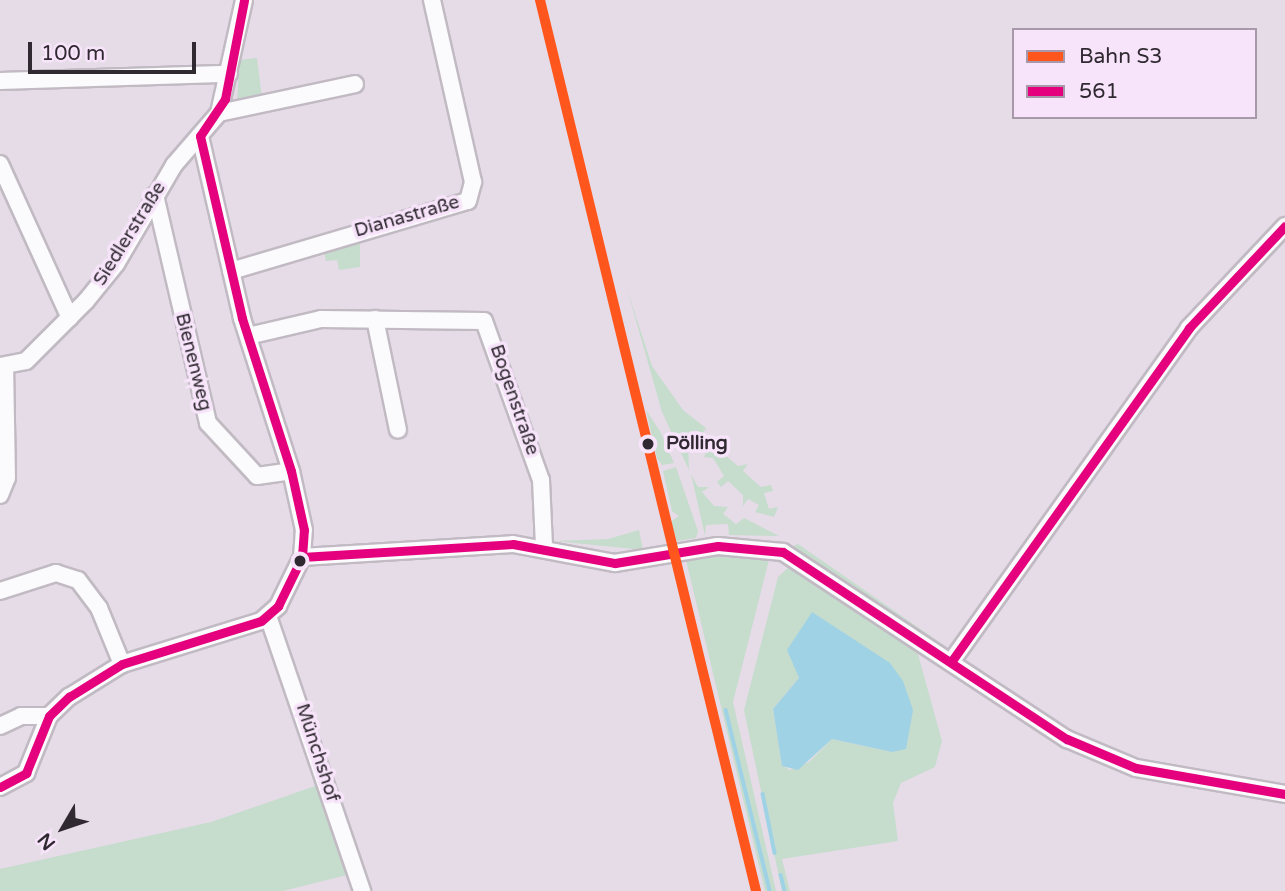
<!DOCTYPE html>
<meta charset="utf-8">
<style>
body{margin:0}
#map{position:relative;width:1285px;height:891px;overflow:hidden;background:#e6dce8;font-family:"Varela Round",sans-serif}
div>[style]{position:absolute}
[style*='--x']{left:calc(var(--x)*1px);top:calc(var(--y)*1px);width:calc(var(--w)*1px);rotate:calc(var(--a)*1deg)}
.green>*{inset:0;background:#c6dccd}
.water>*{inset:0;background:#a0d2e5}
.stream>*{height:3.5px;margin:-1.75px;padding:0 1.75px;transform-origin:1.75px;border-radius:1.75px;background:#a0d2e5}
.roads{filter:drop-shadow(2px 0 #c1bac3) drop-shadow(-2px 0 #c1bac3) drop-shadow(0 2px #c1bac3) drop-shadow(0 -2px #c1bac3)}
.minor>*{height:16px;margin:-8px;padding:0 8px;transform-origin:8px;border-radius:8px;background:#fbfafc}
.bus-1>*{height:9px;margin:-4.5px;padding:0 4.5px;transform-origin:4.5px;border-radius:4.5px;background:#e5007d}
.rail-1>*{height:10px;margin:-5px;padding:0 5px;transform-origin:5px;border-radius:5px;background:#ff561d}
.dots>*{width:19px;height:19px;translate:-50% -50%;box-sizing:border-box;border:4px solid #f7e4fa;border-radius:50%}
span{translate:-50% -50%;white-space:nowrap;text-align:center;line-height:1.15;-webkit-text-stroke:7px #f7e4fa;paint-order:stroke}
.street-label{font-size:19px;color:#302931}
.stop-label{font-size:19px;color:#302931;font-weight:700}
.left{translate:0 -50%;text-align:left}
.legend{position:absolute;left:1012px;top:28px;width:245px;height:91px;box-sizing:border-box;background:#f7e4fa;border:2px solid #a799aa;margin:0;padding:9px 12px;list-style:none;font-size:21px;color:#302931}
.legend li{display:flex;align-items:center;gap:14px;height:35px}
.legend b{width:35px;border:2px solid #a799aa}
.north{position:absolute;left:28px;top:793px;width:70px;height:70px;-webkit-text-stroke:5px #f7e4fa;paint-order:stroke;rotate:231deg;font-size:19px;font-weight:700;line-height:28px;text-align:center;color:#302931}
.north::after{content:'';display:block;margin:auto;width:24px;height:32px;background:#302931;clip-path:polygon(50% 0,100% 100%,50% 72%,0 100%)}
.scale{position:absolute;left:28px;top:42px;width:168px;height:32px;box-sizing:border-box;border:4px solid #302931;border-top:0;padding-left:9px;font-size:21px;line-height:24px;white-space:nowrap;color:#302931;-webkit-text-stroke:5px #f7e4fa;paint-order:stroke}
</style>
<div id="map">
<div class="green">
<i style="clip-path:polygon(257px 58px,262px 98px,237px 101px,240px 60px)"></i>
<i style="clip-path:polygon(360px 239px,360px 267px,339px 270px,337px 260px,326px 261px,323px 247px)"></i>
<i style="clip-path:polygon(627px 289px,652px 366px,683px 410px,706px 428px,702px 435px,695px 430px,688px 443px,689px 470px,662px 412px)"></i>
<i style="clip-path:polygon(646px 410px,660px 431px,674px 463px,662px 465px,657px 458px)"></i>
<i style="clip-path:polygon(712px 439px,725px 444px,719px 450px,738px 466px,748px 464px,743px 471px,761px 487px,771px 485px,773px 491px,764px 493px,769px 509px,778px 507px,774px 517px,755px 512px,759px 505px,748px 499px,743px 506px,743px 495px,728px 481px,721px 487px,717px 482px,724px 476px,713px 458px,704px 457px)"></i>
<i style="clip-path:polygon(676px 467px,698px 531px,696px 538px,677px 541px,670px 522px,679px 516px,672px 511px,663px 471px)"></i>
<i style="clip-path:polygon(691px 474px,698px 487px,709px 487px,702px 492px,714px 506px,728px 507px,723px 514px,736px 524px,744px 518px,779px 536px,729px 535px,728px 524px,706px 525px,705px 536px)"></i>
<i style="clip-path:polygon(639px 530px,643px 550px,555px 541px,608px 539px)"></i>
<i style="clip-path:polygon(798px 544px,945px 646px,946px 650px,799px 553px,793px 546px)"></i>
<i style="clip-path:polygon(733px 555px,769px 560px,733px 702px,776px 891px,765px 891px,686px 560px)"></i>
<i style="clip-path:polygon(evenodd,790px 566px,916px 647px,942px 741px,935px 767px,901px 783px,893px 803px,898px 841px,782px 859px,790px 891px,782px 891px,744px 710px,778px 577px,790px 566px,795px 666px,892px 752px,832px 739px,809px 762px,790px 770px,782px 765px,773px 709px,799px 678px,795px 666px)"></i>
<i style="clip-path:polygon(318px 785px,347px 875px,283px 891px,0 891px,0 869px,211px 822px)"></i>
</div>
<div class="water">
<i style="clip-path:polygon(812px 612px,890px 663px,903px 681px,913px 710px,906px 749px,892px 752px,832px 739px,798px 770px,782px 766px,773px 709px,799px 678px,787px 650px)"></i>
</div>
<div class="stream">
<i style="--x:726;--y:710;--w:186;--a:76.3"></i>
<i style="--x:763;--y:794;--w:60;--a:78.5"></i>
<i style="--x:781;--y:875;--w:16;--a:76"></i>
</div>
<div class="roads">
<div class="minor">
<i style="--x:0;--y:81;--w:229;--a:-1.8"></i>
<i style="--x:219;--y:113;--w:139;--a:-12"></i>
<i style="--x:0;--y:164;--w:169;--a:65.6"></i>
<i style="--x:155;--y:195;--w:234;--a:76.9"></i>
<i style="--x:208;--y:423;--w:72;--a:47.2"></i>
<i style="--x:257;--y:476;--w:34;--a:-8"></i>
<i style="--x:231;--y:271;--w:247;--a:-16.5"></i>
<i style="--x:468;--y:201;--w:20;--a:-75"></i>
<i style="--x:473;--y:182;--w:187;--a:-102.7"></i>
<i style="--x:375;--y:319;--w:113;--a:78.3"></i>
<i style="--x:248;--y:336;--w:75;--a:-13.1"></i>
<i style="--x:321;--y:319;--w:163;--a:0.7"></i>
<i style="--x:484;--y:321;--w:169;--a:70.3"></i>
<i style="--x:541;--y:480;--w:67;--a:87.4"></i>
<i style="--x:0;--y:366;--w:26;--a:-11"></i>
<i style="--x:26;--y:361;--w:85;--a:-45"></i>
<i style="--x:86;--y:301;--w:48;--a:-51"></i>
<i style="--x:116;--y:264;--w:115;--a:-59.6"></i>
<i style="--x:174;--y:165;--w:69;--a:-49.1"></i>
<i style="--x:219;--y:113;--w:116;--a:-77.5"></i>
<i style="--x:0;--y:495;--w:18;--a:-68"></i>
<i style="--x:7;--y:478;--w:110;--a:-91"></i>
<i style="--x:302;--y:557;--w:211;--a:-3.5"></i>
<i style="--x:513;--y:544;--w:104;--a:10.6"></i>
<i style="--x:615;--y:563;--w:104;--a:-9.4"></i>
<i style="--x:718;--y:546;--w:65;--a:5.3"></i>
<i style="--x:783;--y:552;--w:340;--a:33.4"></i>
<i style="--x:1067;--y:739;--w:75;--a:22.8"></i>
<i style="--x:1136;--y:768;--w:151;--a:9.9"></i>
<i style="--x:0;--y:591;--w:59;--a:-17.8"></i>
<i style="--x:56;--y:573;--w:23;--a:18"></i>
<i style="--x:78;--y:580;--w:35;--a:53"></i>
<i style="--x:99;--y:608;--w:61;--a:67.7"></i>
<i style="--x:268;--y:616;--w:291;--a:71.1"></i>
<i style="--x:951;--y:662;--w:410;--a:-54.5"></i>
<i style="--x:1189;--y:328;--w:140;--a:-46.7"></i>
<i style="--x:0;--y:726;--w:23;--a:-25"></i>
<i style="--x:21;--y:716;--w:28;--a:0"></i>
<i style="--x:0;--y:787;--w:30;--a:-28"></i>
<i style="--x:26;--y:773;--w:61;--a:-68"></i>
<i style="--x:49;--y:716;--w:28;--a:-44"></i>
<i style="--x:69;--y:697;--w:62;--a:-31.9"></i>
<i style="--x:122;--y:664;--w:145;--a:-17.2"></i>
<i style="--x:261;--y:621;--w:23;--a:-41"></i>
<i style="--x:278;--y:606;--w:55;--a:-63.9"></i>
<i style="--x:302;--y:557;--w:27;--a:-86"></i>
<i style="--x:304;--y:530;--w:60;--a:-102.4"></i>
<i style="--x:291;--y:471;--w:161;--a:-107.8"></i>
<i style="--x:242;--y:318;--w:187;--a:-103"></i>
</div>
</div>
<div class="bus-1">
<i style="--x:302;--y:557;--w:211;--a:-3.5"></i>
<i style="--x:513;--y:544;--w:104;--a:10.6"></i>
<i style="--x:615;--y:563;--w:104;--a:-9.4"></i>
<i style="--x:718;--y:546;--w:65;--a:5.3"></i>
<i style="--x:783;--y:552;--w:340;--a:33.4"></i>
<i style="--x:1067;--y:739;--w:75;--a:22.8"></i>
<i style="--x:1136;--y:768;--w:151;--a:9.9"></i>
<i style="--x:951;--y:662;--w:410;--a:-54.5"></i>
<i style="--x:1189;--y:328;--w:140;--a:-46.7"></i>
<i style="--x:0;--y:787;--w:30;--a:-28"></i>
<i style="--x:26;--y:773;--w:61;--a:-68"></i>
<i style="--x:49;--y:716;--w:28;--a:-44"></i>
<i style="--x:69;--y:697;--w:62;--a:-31.9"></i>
<i style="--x:122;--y:664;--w:145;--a:-17.2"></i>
<i style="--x:261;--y:621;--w:23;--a:-41"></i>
<i style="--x:278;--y:606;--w:55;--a:-63.9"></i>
<i style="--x:302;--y:557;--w:27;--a:-86"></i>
<i style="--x:304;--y:530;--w:60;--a:-102.4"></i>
<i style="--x:291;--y:471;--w:161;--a:-107.8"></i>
<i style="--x:242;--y:318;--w:187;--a:-103"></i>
<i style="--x:200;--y:136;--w:45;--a:-56"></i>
<i style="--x:225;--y:99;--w:101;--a:-79.1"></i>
</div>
<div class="rail-1">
<i style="--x:540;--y:0;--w:917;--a:76.37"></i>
</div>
<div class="dots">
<i style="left:648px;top:444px;background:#302931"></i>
<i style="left:300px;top:561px;background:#302931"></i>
</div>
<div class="street-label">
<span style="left:407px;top:217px;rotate:-16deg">Dianastraße</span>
<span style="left:130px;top:234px;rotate:-58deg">Siedlerstraße</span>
<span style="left:193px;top:362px;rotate:76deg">Bienenweg</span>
<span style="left:514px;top:400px;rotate:71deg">Bogenstraße</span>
<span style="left:317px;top:753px;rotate:72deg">Münchshof</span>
</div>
<div class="stop-label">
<span class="left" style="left:666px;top:444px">Pölling</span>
</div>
<ul class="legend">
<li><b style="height:9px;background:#ff561d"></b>Bahn S3</li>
<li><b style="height:9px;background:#e5007d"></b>561</li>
</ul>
<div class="north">N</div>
<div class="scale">100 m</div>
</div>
